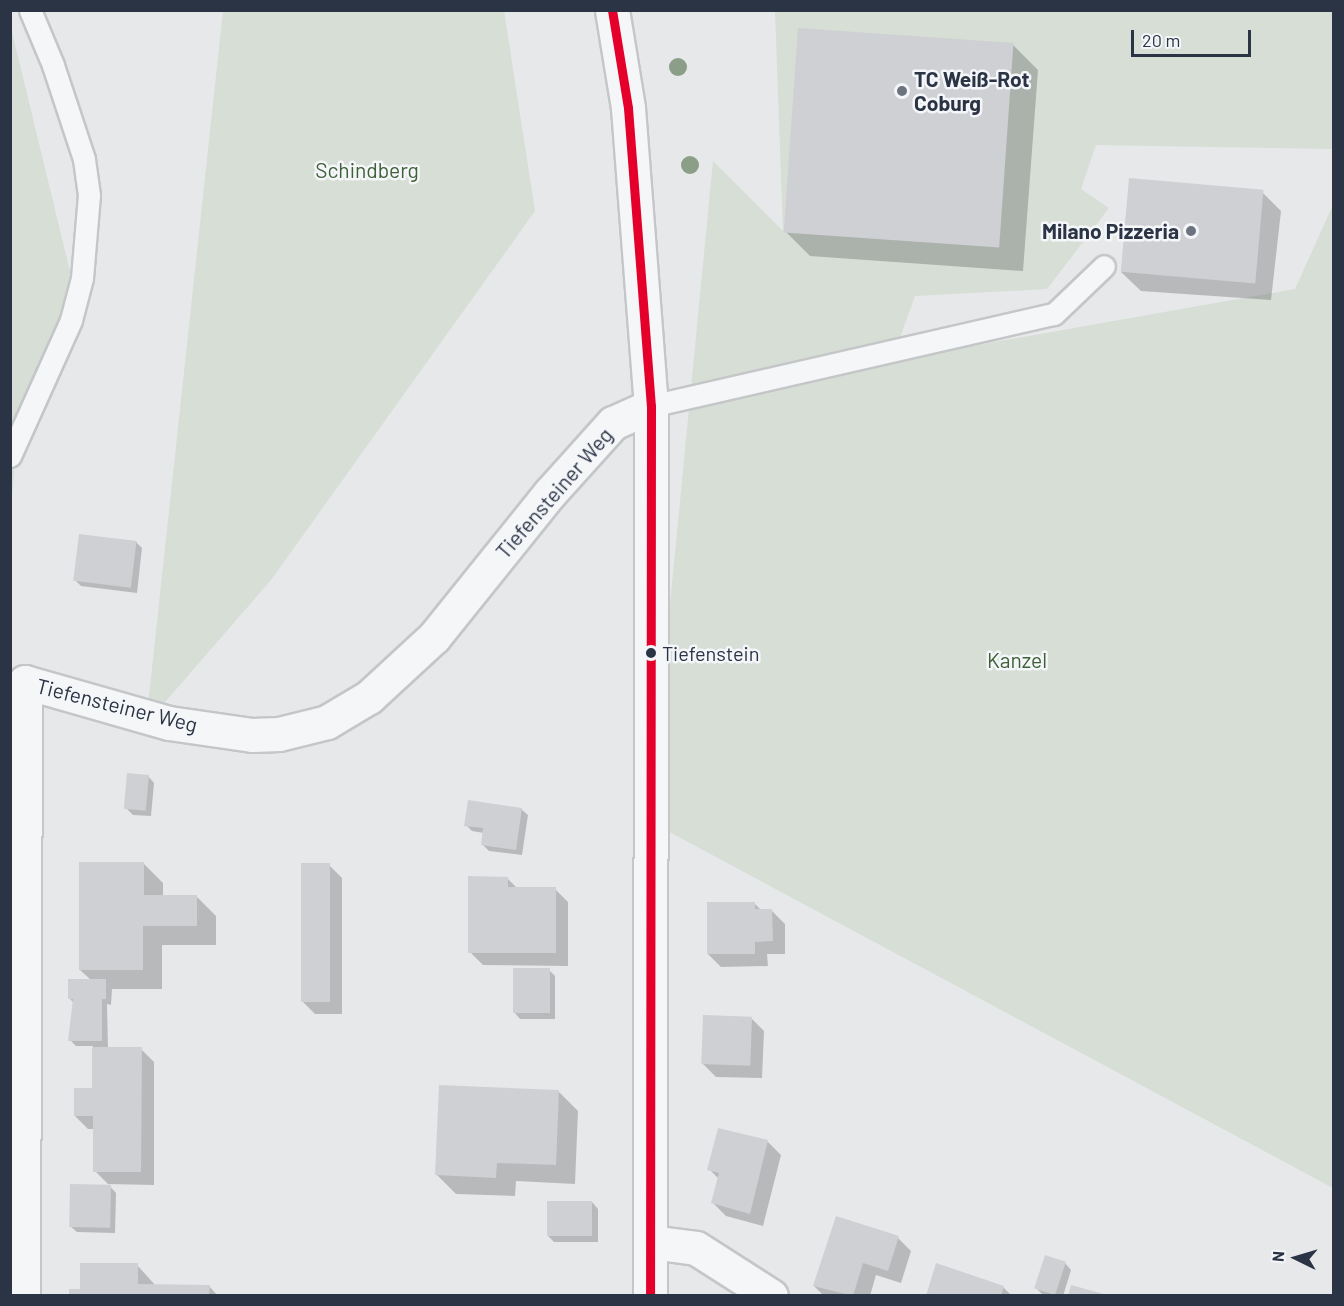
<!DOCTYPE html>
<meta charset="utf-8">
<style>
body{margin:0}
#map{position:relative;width:1344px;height:1306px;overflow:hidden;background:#e6e8ea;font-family:Barlow,sans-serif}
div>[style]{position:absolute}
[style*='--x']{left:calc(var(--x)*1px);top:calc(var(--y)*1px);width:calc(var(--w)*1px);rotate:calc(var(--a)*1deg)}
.green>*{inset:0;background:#d6ded6}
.shadow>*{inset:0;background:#0003}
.building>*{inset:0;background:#ced0d3;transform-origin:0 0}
.roads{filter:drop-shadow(2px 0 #c4c6c8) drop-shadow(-2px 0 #c4c6c8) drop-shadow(0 2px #c4c6c8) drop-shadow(0 -2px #c4c6c8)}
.service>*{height:21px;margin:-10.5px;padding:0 10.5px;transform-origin:10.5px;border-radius:10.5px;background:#f5f6f7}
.minor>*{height:33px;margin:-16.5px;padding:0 16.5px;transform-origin:16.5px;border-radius:16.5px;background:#f5f6f7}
.tertiary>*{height:33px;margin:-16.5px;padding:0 16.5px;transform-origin:16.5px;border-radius:16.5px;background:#f5f6f7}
.bus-1>*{height:9px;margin:-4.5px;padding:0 4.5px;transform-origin:4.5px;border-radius:4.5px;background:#e4002b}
.trees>*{width:18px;height:18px;margin:-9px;border-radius:50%;background:#8a9e88}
.dots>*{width:16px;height:16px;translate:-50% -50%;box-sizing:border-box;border:3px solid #f4f6f9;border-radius:50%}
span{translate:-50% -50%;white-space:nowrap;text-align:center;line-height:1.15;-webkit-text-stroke:5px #f4f6f9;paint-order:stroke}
.bus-label{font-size:20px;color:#2b3445}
.left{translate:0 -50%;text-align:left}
.poi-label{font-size:21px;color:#2b3445;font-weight:700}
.right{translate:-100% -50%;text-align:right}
.park-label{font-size:21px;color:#3f6138}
.street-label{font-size:21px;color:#2b3445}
.frame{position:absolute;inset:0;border:12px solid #2b3445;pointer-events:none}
.north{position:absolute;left:1266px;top:1228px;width:60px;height:60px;-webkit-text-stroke:4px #f4f6f9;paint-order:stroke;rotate:275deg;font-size:16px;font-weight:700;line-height:24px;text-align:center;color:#2b3445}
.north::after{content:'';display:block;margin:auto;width:21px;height:27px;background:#2b3445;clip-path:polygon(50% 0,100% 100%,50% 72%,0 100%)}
.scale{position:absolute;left:1131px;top:30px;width:120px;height:27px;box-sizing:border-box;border:3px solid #2b3445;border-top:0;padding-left:8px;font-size:18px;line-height:21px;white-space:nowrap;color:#2b3445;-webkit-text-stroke:4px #f4f6f9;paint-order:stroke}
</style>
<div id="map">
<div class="green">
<i style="clip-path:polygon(223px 11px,504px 11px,535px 211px,271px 580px,146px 724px)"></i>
<i style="clip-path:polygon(775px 11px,1333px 11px,1333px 149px,1096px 145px,1081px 189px,1109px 208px,1047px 289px,915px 296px,892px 360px,1295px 289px,1333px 205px,1333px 1188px,649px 821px,713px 161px,783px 231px)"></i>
<i style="clip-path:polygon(11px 28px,75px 292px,18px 423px,11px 509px)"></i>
</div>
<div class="shadow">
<i style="clip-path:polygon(1013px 45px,1038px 70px,1023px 271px,810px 256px,785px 231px)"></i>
<i style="clip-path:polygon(1262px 192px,1281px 211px,1271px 300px,1141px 291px,1121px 272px)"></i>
<i style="clip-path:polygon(136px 542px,142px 548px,137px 593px,81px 586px,75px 580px)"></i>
<i style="clip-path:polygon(148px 776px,154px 783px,151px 816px,133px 815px,126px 808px)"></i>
<i style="clip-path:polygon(521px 809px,528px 815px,522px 855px,489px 851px,483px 845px,484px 833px,472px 831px,466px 825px)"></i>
<i style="clip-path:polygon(143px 863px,163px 883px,163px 897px,197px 897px,216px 916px,216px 945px,162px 945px,162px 989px,112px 989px,111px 1005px,107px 1004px,108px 1049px,141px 1049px,154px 1062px,154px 1185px,108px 1184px,116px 1193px,115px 1233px,77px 1232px,70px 1226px,110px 1186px,95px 1171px,95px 1129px,88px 1129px,75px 1116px,93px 1089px,93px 1046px,76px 1046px,70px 1040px,74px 1003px,69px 998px,91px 980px,80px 970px)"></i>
<i style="clip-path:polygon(329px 865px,342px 878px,342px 1014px,315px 1014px,302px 1001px)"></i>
<i style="clip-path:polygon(507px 878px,517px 888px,555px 889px,568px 902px,568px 966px,483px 965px,470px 952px)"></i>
<i style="clip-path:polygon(754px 903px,762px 911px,772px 911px,785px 924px,785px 954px,767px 954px,768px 966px,721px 967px,708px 954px)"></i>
<i style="clip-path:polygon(549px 970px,555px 976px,555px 1019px,520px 1019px,514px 1012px)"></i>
<i style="clip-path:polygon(751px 1018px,764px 1031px,762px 1078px,716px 1077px,703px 1064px)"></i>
<i style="clip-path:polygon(558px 1091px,578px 1111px,575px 1184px,516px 1181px,515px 1196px,456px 1194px,437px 1175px)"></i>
<i style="clip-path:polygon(768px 1142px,781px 1155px,763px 1226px,726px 1216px,713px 1203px,719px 1179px,709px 1169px)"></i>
<i style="clip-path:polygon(592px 1202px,598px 1209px,598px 1242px,554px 1242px,548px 1236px)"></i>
<i style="clip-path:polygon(898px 1238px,911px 1251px,901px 1283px,876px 1275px,870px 1296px,824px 1296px,814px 1286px)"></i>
<i style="clip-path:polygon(1065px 1263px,1071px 1270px,1063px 1296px,1042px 1294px,1036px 1288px)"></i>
<i style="clip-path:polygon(137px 1265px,156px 1286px,209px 1286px,218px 1296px,71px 1296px)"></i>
<i style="clip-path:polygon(1003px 1287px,1012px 1296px,927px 1296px)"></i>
</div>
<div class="building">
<i style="left:798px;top:28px;width:216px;height:205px;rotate:4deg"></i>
<i style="left:1129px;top:178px;width:135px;height:94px;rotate:5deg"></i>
<i style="left:79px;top:534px;width:58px;height:47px;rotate:7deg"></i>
<i style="left:127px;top:773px;width:22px;height:36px;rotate:5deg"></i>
<i style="clip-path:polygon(468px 800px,522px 808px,516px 850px,481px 845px,483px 828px,464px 826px)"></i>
<i style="clip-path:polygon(79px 862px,144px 862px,144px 895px,197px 895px,197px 926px,143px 926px,143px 970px,79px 970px)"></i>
<i style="left:330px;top:863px;width:139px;height:29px;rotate:90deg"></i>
<i style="clip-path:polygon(468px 876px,508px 877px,508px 887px,556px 887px,556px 953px,468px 953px)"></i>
<i style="clip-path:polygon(707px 902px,755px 902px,755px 909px,772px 909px,773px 941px,755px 942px,755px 954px,707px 954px)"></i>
<i style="left:513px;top:968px;width:37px;height:45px"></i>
<i style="clip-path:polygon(68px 979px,106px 979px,106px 999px,102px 999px,102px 1041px,68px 1041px,73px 999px,68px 999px)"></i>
<i style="left:703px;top:1015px;width:49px;height:49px;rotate:2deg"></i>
<i style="clip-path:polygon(92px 1047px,142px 1047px,141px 1172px,93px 1172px,93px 1116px,74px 1116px,74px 1088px,92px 1088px)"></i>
<i style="clip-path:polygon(439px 1085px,559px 1090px,556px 1165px,497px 1163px,496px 1178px,435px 1175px)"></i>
<i style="clip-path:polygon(718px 1128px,768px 1140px,750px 1214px,711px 1203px,719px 1173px,707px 1170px)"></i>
<i style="left:70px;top:1184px;width:41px;height:43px;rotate:1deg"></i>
<i style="left:547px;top:1201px;width:45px;height:35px"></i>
<i style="clip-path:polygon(836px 1216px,899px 1236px,888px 1271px,863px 1263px,853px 1296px,813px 1286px)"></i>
<i style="left:1045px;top:1255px;width:22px;height:35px;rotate:18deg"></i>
<i style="clip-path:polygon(80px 1263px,138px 1263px,138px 1284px,210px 1285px,209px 1296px,69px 1296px,69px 1289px,80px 1289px)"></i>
<i style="clip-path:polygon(936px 1263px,1004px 1286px,1001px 1296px,926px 1296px)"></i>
<i style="clip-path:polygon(1071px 1285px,1107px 1295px,1107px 1296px,1068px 1296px)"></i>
</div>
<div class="roads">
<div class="service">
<i style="--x:651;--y:406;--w:413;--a:-12.9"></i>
<i style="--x:1054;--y:314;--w:69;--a:-43.8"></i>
<i style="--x:10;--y:456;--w:149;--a:-65.8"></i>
<i style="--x:71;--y:320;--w:43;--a:-75.3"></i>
<i style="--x:82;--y:278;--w:83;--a:-85.2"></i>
<i style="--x:89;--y:195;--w:36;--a:-98"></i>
<i style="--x:84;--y:159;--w:99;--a:-108.3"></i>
<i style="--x:53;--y:65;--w:60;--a:-112.7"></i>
</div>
<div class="minor">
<i style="--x:651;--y:1242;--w:45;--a:7.6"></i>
<i style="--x:696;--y:1248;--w:89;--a:32.6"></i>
<i style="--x:23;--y:1296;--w:614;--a:-89.81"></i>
<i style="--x:25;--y:682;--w:150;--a:15.9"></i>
<i style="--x:169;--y:723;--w:84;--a:8.2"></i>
<i style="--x:252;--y:735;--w:27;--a:-2"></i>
<i style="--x:279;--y:734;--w:49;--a:-14"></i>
<i style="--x:327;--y:722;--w:49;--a:-30.8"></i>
<i style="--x:369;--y:697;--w:88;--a:-42.7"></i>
<i style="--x:434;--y:637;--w:184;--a:-51.2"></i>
<i style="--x:549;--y:494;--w:96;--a:-48"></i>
<i style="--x:613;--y:423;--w:42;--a:-24.1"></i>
</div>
<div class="tertiary">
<i style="--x:612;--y:10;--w:99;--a:80.7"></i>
<i style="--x:628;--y:108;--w:299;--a:85.6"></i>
<i style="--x:651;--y:406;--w:890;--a:90.06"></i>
</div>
</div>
<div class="bus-1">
<i style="--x:612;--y:10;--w:99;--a:80.7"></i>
<i style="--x:628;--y:108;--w:299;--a:85.6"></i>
<i style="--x:651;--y:406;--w:890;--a:90.06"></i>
</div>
<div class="trees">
<i style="left:678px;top:67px"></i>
<i style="left:690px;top:165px"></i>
</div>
<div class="dots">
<i style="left:902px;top:91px;background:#6c737f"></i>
<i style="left:1191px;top:231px;background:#6c737f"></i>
<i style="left:651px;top:653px;background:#2b3445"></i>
</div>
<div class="bus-label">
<span class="left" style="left:662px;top:653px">Tiefenstein</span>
</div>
<div class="poi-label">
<span class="left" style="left:914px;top:91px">TC Weiß-Rot<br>Coburg</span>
<span class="right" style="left:1179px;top:231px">Milano Pizzeria</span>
</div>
<div class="park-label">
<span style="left:367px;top:170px">Schindberg</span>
<span style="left:1017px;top:660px">Kanzel</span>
</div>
<div class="street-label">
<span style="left:554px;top:493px;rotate:-49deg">Tiefensteiner Weg</span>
<span style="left:117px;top:705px;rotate:14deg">Tiefensteiner Weg</span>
</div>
<div class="frame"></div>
<div class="north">N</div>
<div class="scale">20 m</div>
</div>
